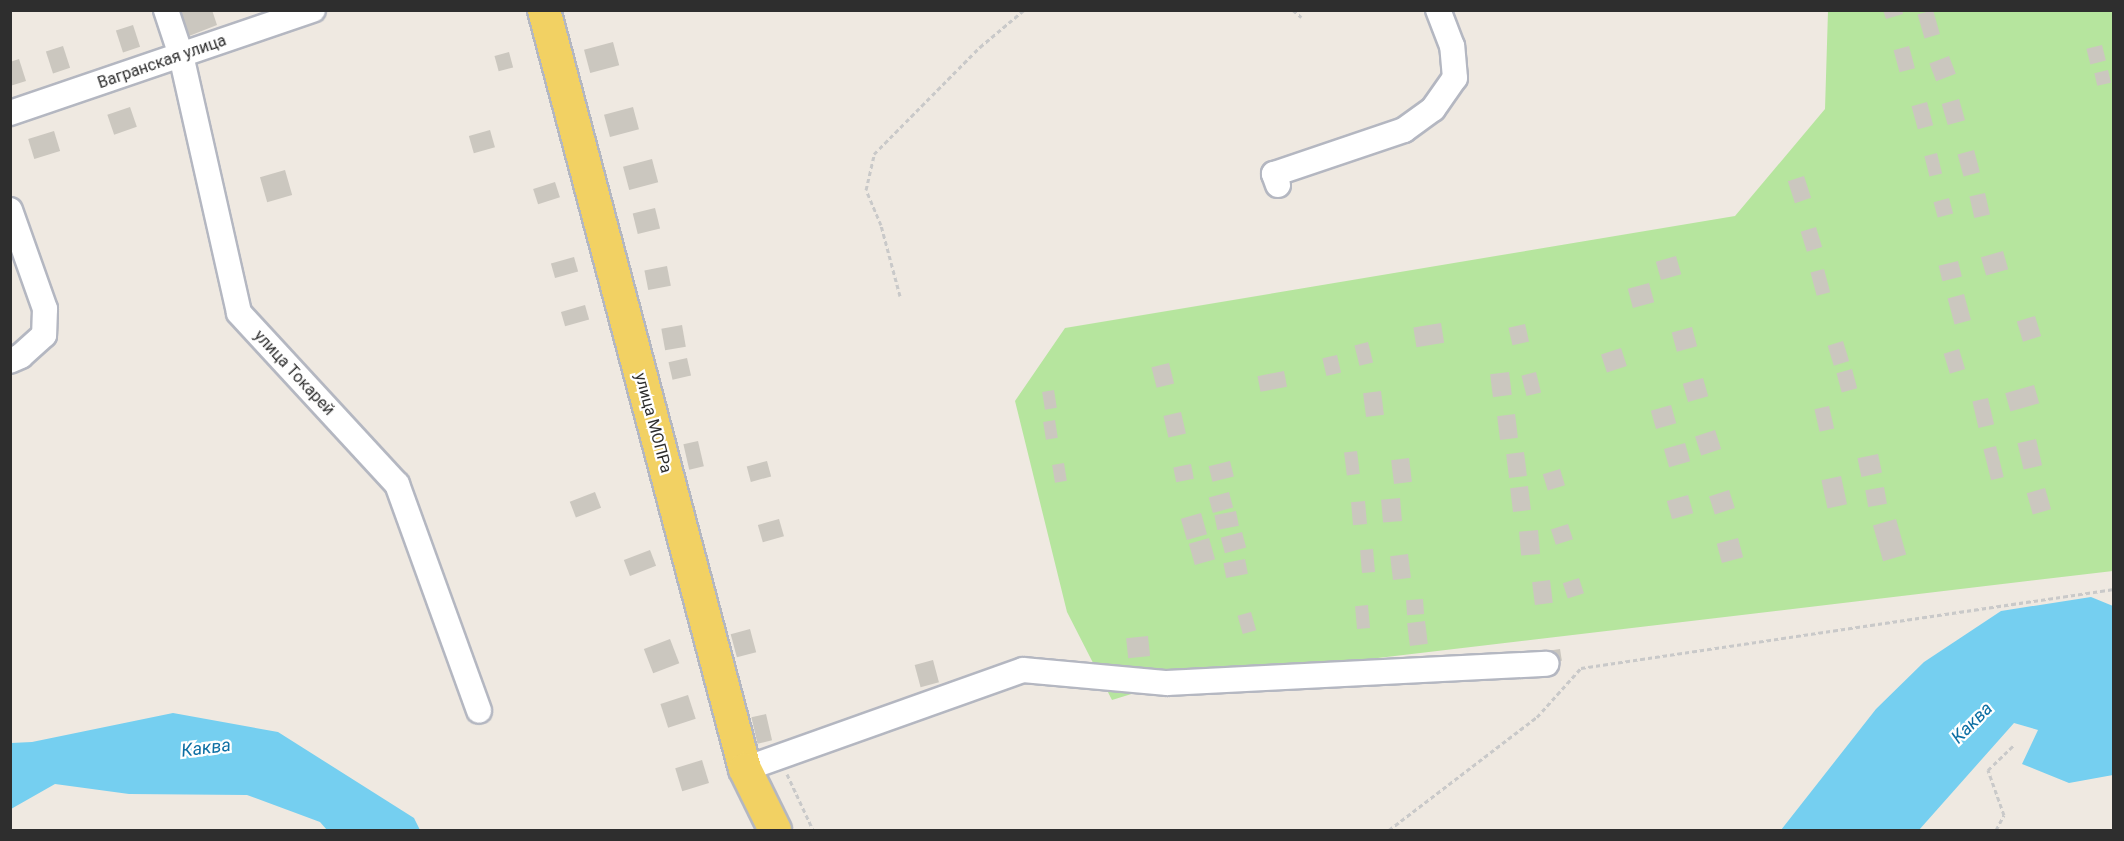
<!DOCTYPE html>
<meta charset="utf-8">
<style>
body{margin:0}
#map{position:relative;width:2124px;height:841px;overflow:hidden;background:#efe9e1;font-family:Roboto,sans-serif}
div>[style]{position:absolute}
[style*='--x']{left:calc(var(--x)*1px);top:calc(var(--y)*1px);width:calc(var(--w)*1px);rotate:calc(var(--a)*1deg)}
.green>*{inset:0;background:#b6e59e}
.water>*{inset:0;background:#75cff0}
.building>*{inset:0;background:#cbc7bf;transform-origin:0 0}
.path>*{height:3px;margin-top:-1.5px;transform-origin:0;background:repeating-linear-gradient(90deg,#c9c9c9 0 4.5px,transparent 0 7.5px)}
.roads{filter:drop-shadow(2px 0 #b4b7c1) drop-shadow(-2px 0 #b4b7c1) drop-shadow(0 2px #b4b7c1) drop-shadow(0 -2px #b4b7c1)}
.minor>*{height:24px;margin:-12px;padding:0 12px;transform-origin:12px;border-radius:12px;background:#fff}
.major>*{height:32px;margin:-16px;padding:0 16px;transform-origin:16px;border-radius:16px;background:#f2d163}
span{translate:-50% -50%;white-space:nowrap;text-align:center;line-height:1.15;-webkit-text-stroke:4.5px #fff;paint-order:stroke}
.street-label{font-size:16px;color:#2e2e2e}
.water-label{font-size:18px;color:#0d6fa3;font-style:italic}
.frame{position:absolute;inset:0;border:12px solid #2e2e2e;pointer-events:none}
</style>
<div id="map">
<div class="green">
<i style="clip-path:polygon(1828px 11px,2113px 11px,2113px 571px,1167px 683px,1112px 700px,1067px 612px,1015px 401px,1065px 328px,1735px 216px,1825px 109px)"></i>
</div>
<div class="water">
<i style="clip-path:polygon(2091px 597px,2113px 606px,2113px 775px,2069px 783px,2022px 764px,2038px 730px,2014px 723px,1919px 830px,1781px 830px,1876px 709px,1924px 662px,2001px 611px)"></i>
<i style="clip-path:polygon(173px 713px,278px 732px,414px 818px,420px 830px,327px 830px,320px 822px,247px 795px,129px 794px,55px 784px,11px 809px,11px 743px,32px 742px)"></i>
</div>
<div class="building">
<i style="clip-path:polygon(180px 10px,212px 10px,217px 25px,189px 36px)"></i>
<i style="clip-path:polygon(1883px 10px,1902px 10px,1903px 14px,1886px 19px)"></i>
<i style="left:1933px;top:10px;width:25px;height:16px;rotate:74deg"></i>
<i style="left:133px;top:25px;width:23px;height:18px;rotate:72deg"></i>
<i style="left:613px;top:42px;width:24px;height:30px;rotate:75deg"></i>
<i style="left:2102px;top:45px;width:16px;height:16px;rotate:76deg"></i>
<i style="left:63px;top:46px;width:23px;height:18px;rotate:72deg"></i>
<i style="left:1909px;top:46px;width:23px;height:16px;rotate:75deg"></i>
<i style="left:509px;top:52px;width:16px;height:15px;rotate:75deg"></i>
<i style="left:1949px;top:56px;width:19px;height:21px;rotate:69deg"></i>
<i style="clip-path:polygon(19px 59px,26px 81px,10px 86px,10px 62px)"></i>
<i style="left:2108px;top:70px;width:13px;height:14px;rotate:77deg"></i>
<i style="left:1959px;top:99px;width:22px;height:18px;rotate:74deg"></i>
<i style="left:1927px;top:102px;width:24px;height:16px;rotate:75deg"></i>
<i style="left:130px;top:107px;width:21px;height:24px;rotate:71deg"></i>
<i style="left:633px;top:107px;width:23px;height:30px;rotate:75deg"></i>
<i style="left:490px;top:130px;width:18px;height:22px;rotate:74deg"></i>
<i style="left:54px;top:131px;width:21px;height:27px;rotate:73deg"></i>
<i style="left:1974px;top:150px;width:23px;height:17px;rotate:75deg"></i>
<i style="left:1937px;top:153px;width:21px;height:13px;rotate:76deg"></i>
<i style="left:652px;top:159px;width:24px;height:30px;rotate:75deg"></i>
<i style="left:285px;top:170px;width:26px;height:26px;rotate:74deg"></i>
<i style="left:1804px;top:176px;width:23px;height:17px;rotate:72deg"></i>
<i style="left:555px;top:182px;width:16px;height:23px;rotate:72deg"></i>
<i style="left:1985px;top:193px;width:22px;height:16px;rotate:77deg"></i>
<i style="left:1949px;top:198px;width:16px;height:16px;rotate:75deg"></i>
<i style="left:655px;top:208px;width:21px;height:23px;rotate:76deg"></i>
<i style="left:1816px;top:227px;width:21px;height:16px;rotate:73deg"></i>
<i style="left:2003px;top:251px;width:19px;height:23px;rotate:74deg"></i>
<i style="left:1676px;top:256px;width:19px;height:21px;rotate:74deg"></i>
<i style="left:574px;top:257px;width:15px;height:24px;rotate:74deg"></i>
<i style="left:1958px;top:261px;width:16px;height:20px;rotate:76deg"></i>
<i style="left:667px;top:266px;width:20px;height:23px;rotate:79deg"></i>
<i style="left:1824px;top:269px;width:24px;height:14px;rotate:75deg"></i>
<i style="left:1649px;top:283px;width:20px;height:22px;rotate:75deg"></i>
<i style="left:1964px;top:294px;width:27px;height:17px;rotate:75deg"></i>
<i style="left:585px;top:305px;width:15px;height:25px;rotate:74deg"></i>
<i style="left:2035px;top:316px;width:21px;height:19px;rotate:73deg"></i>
<i style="left:1441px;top:323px;width:20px;height:28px;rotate:81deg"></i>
<i style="left:1525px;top:324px;width:18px;height:17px;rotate:77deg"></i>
<i style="left:682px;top:325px;width:22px;height:21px;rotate:80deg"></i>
<i style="left:1692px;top:327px;width:20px;height:21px;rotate:75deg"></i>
<i style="left:1843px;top:341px;width:21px;height:16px;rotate:73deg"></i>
<i style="left:1368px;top:342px;width:21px;height:14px;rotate:76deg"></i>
<i style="left:1621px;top:348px;width:19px;height:21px;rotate:72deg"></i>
<i style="left:1959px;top:349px;width:21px;height:16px;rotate:73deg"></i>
<i style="left:1337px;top:355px;width:18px;height:15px;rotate:77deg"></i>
<i style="left:687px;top:358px;width:18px;height:19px;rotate:77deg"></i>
<i style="left:1169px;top:363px;width:21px;height:18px;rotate:76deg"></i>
<i style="left:1852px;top:369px;width:20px;height:16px;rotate:75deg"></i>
<i style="left:1284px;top:371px;width:16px;height:27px;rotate:79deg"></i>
<i style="left:1509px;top:372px;width:23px;height:19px;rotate:83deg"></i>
<i style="left:1536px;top:372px;width:21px;height:15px;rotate:76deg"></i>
<i style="left:1703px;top:378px;width:19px;height:21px;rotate:74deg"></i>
<i style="left:2034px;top:385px;width:19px;height:30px;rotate:74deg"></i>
<i style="left:1054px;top:390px;width:18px;height:12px;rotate:81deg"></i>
<i style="left:1381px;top:391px;width:24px;height:18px;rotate:83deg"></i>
<i style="left:1988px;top:398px;width:27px;height:16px;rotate:77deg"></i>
<i style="left:1671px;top:405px;width:19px;height:21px;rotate:74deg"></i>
<i style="left:1829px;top:406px;width:23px;height:15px;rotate:77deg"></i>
<i style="left:1181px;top:412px;width:22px;height:18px;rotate:77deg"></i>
<i style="left:1515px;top:414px;width:24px;height:18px;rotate:83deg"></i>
<i style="left:1055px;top:420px;width:18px;height:12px;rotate:81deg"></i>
<i style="left:1715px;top:430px;width:20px;height:21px;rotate:72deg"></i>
<i style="left:2036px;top:439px;width:27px;height:19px;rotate:77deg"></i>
<i style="left:698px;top:441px;width:26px;height:15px;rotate:77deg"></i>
<i style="left:1685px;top:443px;width:19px;height:22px;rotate:74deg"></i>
<i style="left:1996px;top:446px;width:32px;height:13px;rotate:76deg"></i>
<i style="left:1357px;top:451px;width:23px;height:13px;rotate:83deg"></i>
<i style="left:1524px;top:452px;width:24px;height:18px;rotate:83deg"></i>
<i style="left:1878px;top:454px;width:19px;height:21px;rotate:78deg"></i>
<i style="left:1409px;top:458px;width:24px;height:18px;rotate:83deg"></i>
<i style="left:767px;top:461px;width:16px;height:21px;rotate:75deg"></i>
<i style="left:1230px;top:461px;width:16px;height:22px;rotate:76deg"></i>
<i style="left:1064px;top:463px;width:18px;height:12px;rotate:81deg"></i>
<i style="left:1191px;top:464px;width:15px;height:18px;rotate:79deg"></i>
<i style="left:1560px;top:469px;width:17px;height:18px;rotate:73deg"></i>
<i style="left:1841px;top:476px;width:29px;height:20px;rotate:78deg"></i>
<i style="left:1528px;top:486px;width:24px;height:18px;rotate:83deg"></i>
<i style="left:1884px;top:487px;width:17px;height:19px;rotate:80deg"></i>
<i style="left:2045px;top:488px;width:22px;height:19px;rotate:74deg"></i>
<i style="left:1729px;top:490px;width:19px;height:21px;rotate:72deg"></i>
<i style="left:595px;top:492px;width:17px;height:27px;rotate:69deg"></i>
<i style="left:1229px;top:492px;width:16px;height:21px;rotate:75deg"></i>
<i style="left:1688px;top:495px;width:19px;height:22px;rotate:74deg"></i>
<i style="left:1400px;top:498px;width:23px;height:19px;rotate:85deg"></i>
<i style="left:1365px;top:501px;width:23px;height:14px;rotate:85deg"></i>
<i style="left:1236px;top:511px;width:15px;height:22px;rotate:79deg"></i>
<i style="left:1201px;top:513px;width:22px;height:21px;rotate:74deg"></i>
<i style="left:779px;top:519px;width:18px;height:22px;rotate:74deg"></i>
<i style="left:1896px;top:519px;width:37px;height:24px;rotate:74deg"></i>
<i style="left:1568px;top:524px;width:16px;height:18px;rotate:72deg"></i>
<i style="left:1538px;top:530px;width:24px;height:19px;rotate:85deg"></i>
<i style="left:1242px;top:532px;width:16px;height:22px;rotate:75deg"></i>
<i style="left:1209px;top:538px;width:22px;height:21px;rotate:74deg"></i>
<i style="left:1738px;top:538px;width:20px;height:22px;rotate:75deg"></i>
<i style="left:1373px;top:549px;width:23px;height:13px;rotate:85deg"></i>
<i style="left:650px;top:550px;width:17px;height:28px;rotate:69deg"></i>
<i style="left:1408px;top:554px;width:24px;height:18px;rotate:83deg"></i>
<i style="left:1245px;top:559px;width:15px;height:22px;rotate:79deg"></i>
<i style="left:1579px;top:578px;width:16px;height:17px;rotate:72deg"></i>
<i style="left:1550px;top:580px;width:23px;height:18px;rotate:83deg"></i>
<i style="left:1423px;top:599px;width:15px;height:17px;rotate:86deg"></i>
<i style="left:1368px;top:605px;width:23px;height:13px;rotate:85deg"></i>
<i style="left:1251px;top:612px;width:19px;height:14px;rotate:74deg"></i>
<i style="left:1425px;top:621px;width:23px;height:18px;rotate:83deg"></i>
<i style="left:750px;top:629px;width:24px;height:20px;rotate:75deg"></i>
<i style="left:1148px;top:636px;width:20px;height:22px;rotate:84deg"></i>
<i style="left:670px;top:639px;width:26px;height:28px;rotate:69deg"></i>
<i style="left:1560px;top:649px;width:12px;height:15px;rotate:81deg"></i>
<i style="left:933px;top:660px;width:23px;height:19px;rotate:75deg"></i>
<i style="left:688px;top:695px;width:25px;height:29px;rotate:72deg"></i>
<i style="left:766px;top:714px;width:27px;height:15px;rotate:77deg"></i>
<i style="left:702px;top:760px;width:24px;height:28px;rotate:73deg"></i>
</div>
<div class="path">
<i style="--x:1293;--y:10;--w:11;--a:41"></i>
<i style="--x:900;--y:296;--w:73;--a:-105"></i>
<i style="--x:881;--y:225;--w:38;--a:-113"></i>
<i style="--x:866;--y:190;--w:37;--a:-77"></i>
<i style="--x:874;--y:154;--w:151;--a:-45.3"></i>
<i style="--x:980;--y:47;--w:57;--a:-40.1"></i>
<i style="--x:787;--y:774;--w:62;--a:65.1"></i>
<i style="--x:1389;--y:830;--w:186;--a:-37.4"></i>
<i style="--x:1537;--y:717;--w:66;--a:-48.1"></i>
<i style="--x:1581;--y:668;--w:539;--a:-8.43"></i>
<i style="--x:1996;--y:830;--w:17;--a:-62"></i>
<i style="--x:2004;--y:815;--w:48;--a:-109.6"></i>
<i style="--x:1988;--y:770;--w:36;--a:-44"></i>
</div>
<div class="roads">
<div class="minor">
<i style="--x:166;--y:10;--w:47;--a:71.6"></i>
<i style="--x:181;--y:55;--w:264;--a:77.3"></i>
<i style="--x:239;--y:313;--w:233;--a:47.3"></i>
<i style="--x:397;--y:484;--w:241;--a:70.1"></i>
<i style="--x:10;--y:113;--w:320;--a:-18.8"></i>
<i style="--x:1278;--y:185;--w:12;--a:-110"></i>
<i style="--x:1274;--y:174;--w:137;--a:-18.7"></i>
<i style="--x:1404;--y:130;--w:36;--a:-36"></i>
<i style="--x:1433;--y:109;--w:38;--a:-55"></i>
<i style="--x:1455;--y:78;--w:32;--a:-95"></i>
<i style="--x:1452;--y:46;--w:39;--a:-111"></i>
<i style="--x:10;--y:210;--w:105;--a:70.5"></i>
<i style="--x:45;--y:309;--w:26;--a:92"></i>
<i style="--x:44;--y:335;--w:31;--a:138"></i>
<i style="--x:21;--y:356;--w:12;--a:156"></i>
<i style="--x:745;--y:769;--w:295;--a:-19.6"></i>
<i style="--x:1023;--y:670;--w:145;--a:5.2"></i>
<i style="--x:1167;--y:683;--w:380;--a:-2.9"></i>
</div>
<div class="major">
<i style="--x:544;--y:10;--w:785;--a:75.17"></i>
<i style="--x:745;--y:769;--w:68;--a:63.8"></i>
</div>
</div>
<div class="street-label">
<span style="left:162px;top:62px;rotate:-19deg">Вагранская улица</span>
<span style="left:294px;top:373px;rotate:47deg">улица Токарей</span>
<span style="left:653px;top:423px;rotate:75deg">улица МОПРа</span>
</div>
<div class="water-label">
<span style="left:1972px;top:723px;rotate:-45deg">Каква</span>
<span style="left:206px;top:748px;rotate:-7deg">Каква</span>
</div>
<div class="frame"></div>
</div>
